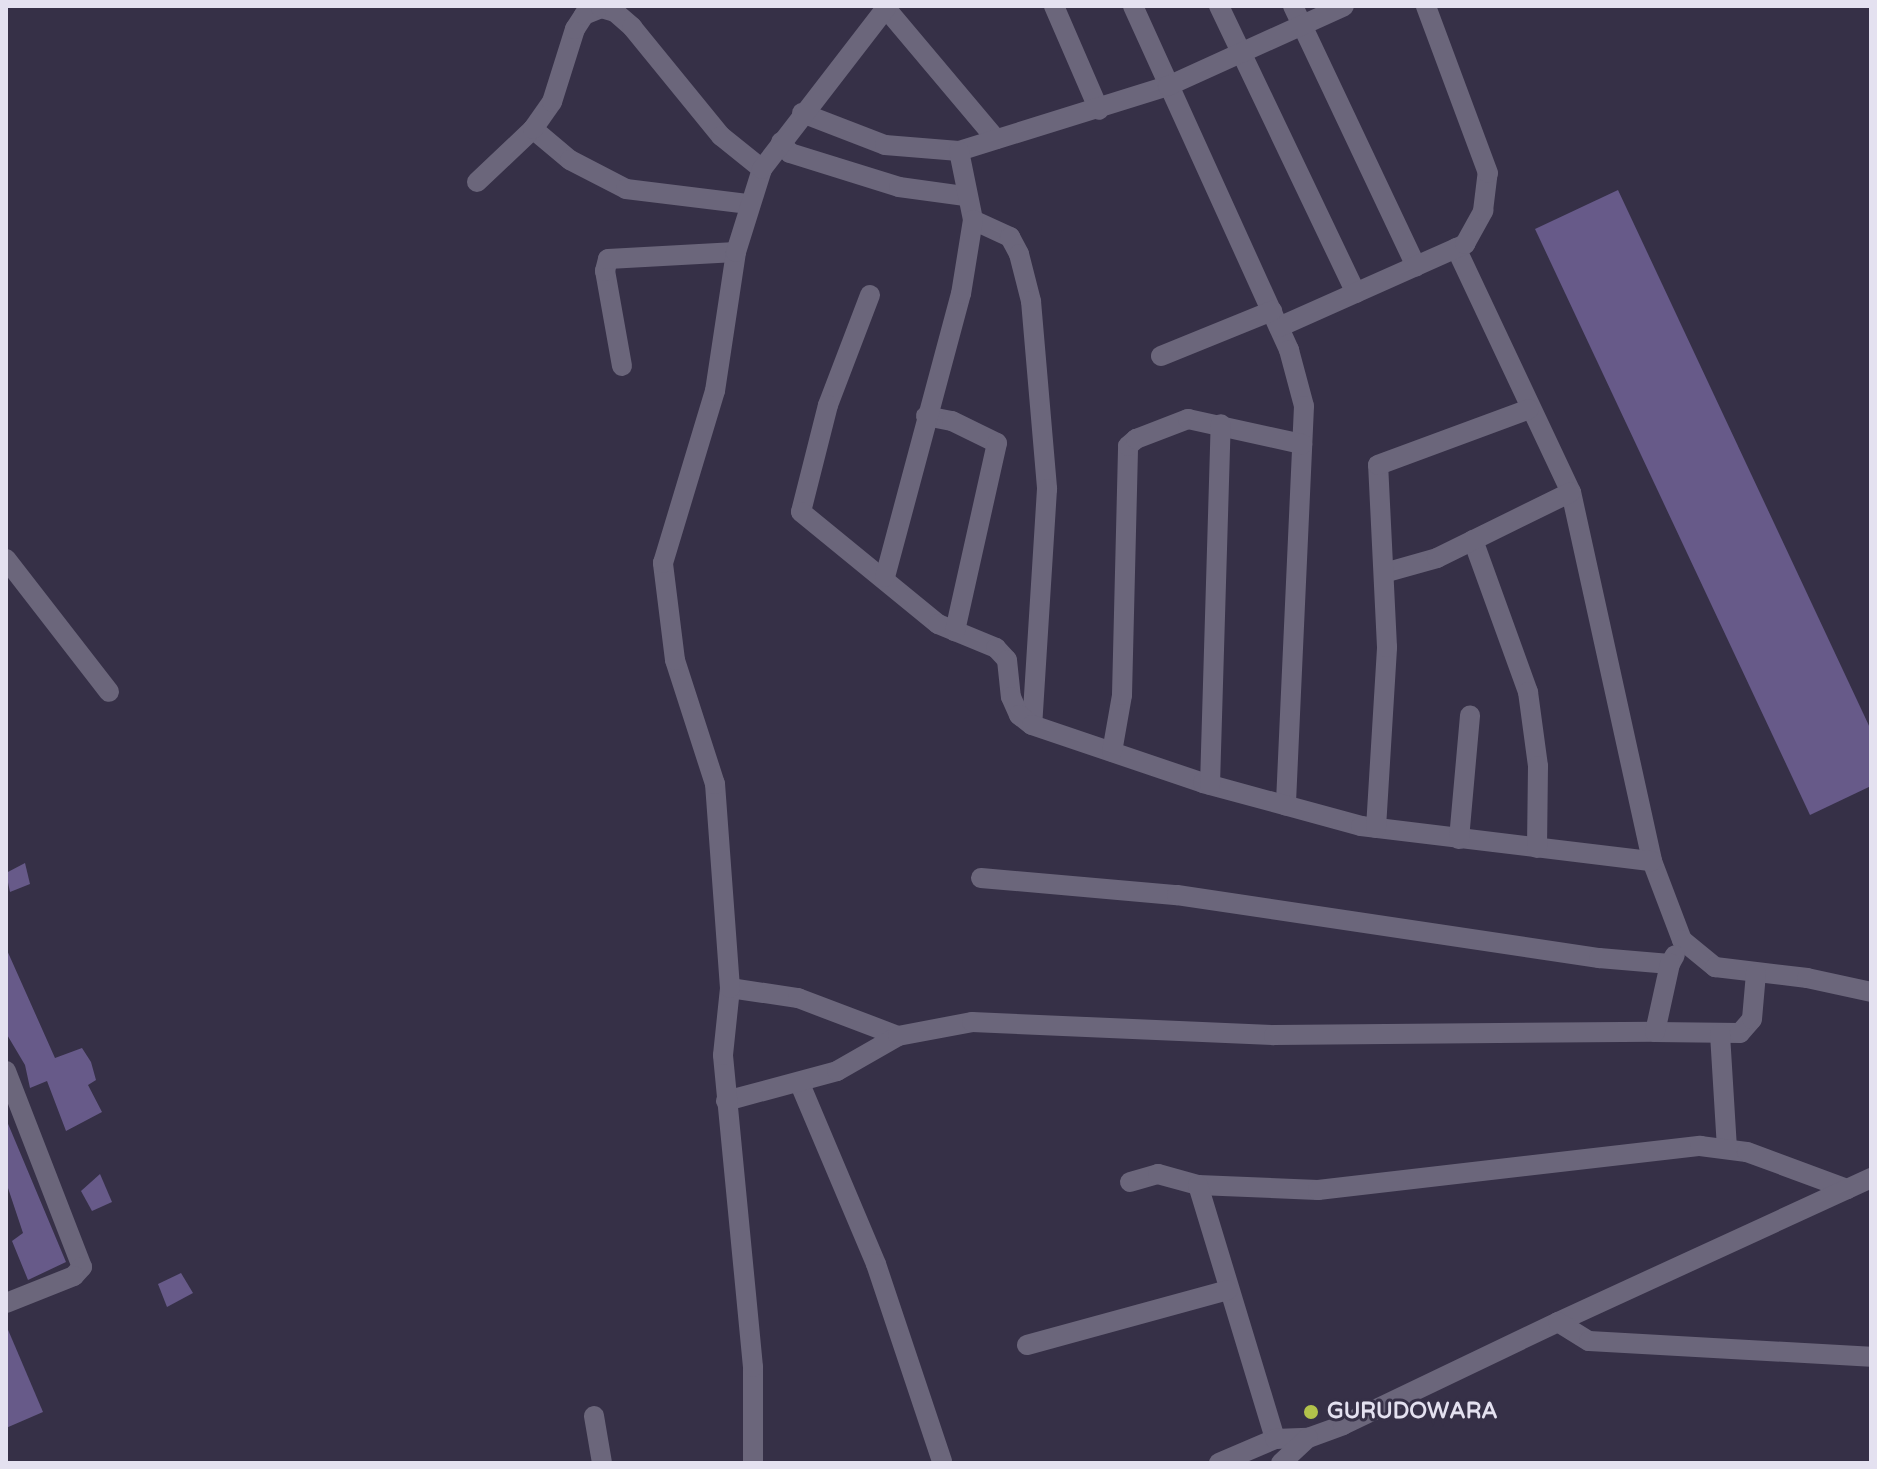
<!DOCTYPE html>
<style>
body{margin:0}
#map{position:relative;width:1877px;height:1469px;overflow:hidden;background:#363047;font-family:"Varela Round",sans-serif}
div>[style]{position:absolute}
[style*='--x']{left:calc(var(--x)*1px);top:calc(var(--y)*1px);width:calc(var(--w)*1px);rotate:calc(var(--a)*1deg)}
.building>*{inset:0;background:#675a89}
.street>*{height:20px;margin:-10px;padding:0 10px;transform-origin:10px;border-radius:10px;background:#6b667b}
.dots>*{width:22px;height:22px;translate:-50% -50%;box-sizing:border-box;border:4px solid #363047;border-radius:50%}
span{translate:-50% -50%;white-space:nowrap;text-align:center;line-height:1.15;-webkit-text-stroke:6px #363047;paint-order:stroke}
.poi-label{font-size:22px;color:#e4e1f0;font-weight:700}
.left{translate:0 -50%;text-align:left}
.frame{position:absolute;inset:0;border:8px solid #e4e1f0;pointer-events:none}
</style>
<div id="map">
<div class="building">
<i style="clip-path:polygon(1618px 190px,1871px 730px,1871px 786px,1810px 815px,1535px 229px)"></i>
<i style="clip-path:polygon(25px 863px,30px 884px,10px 892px,6px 873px)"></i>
<i style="clip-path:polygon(6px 948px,55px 1058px,82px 1048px,91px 1062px,96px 1080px,88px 1085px,102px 1112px,66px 1131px,47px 1081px,30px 1088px,25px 1065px,6px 1033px)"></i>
<i style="clip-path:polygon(6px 1119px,66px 1262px,28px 1280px,12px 1241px,23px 1233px,6px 1182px)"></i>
<i style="clip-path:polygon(100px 1174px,112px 1202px,92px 1211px,81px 1191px)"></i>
<i style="clip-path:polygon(181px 1273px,193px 1293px,167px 1307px,158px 1284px)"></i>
<i style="clip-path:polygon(6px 1325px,43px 1412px,6px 1428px)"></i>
</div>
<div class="street">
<i style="--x:884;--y:6;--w:174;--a:49.9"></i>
<i style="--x:1054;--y:6;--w:113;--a:66.6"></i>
<i style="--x:1133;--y:6;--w:378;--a:65.6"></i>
<i style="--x:1289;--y:350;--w:58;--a:75"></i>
<i style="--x:1304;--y:406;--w:400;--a:92.6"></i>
<i style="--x:1219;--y:6;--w:318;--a:64.5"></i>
<i style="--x:1293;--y:6;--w:288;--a:64.7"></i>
<i style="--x:802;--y:113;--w:89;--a:21.1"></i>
<i style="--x:885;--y:145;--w:74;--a:4.6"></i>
<i style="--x:959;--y:151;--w:219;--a:-17.3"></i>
<i style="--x:1168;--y:86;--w:193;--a:-24.4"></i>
<i style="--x:533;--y:129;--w:48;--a:40"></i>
<i style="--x:570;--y:160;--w:63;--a:27.4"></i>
<i style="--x:626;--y:189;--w:124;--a:7"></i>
<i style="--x:781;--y:142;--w:14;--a:51"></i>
<i style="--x:790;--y:153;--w:114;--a:17.3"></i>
<i style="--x:899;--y:187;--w:67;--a:7.8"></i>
<i style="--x:959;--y:151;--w:70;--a:78.5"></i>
<i style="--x:973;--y:220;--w:41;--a:24.7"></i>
<i style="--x:1010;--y:237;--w:19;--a:62"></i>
<i style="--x:1019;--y:254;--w:49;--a:75.7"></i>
<i style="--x:1031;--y:301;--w:189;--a:85.1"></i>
<i style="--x:1047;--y:489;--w:236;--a:93.6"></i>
<i style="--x:477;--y:182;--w:77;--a:-43.4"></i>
<i style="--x:533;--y:129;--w:33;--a:-55"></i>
<i style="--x:552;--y:102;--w:77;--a:-72.5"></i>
<i style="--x:575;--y:29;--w:17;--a:-57"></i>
<i style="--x:584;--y:15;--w:18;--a:-22"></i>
<i style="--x:601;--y:8;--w:15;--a:16"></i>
<i style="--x:615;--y:12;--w:23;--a:41"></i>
<i style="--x:632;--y:27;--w:141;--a:50.8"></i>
<i style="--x:721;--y:136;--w:53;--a:38.8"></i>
<i style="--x:1456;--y:248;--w:270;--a:64.8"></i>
<i style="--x:1571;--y:492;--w:378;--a:77.6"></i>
<i style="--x:1652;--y:861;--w:85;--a:69.2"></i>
<i style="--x:1682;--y:940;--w:43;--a:39.3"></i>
<i style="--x:1715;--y:967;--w:93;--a:6.8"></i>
<i style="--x:1807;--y:978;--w:66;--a:12.3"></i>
<i style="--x:870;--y:295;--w:118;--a:110.9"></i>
<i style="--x:828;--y:405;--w:110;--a:104.2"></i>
<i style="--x:801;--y:512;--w:177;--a:39.3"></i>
<i style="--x:938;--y:624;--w:63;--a:22.5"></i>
<i style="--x:996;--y:648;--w:16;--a:47"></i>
<i style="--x:1007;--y:660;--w:37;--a:84"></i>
<i style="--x:1011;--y:697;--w:20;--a:66"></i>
<i style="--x:1019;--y:715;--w:16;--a:38"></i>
<i style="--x:1032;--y:725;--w:181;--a:18.7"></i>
<i style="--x:1203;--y:783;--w:164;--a:15.2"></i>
<i style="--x:1361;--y:826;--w:293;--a:6.9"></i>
<i style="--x:1279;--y:327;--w:204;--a:-24"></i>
<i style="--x:1465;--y:244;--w:38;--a:-61"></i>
<i style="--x:1483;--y:211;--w:38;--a:-83"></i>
<i style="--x:1488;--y:173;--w:178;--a:-110.4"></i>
<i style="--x:1161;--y:356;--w:120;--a:-22.1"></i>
<i style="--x:622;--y:366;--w:97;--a:-100.1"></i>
<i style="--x:605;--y:271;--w:12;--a:-76"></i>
<i style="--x:608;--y:259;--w:128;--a:-3.1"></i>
<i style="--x:926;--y:416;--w:26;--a:11"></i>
<i style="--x:952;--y:421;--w:50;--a:26.1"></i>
<i style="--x:997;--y:443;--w:193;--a:102.6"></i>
<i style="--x:1473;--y:540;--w:162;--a:70.1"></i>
<i style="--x:1528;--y:692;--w:75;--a:82.3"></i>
<i style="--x:1538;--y:766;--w:82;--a:90.7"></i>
<i style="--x:6;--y:559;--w:168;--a:52.2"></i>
<i style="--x:1384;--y:573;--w:55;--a:-15.8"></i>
<i style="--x:1437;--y:558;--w:149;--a:-26.2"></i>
<i style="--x:885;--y:577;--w:293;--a:-75"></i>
<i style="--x:961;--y:294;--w:75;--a:-80.8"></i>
<i style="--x:1112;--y:752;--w:58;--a:-80"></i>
<i style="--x:1122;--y:695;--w:249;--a:-88.6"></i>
<i style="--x:1128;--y:446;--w:11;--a:-41"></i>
<i style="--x:1136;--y:439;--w:56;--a:-21"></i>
<i style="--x:1188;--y:419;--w:117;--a:12.4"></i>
<i style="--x:1210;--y:785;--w:361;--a:-88.3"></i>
<i style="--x:1376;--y:828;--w:181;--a:-86.5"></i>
<i style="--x:1387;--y:647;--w:182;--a:-92.8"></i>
<i style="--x:1378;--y:465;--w:161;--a:-20.3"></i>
<i style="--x:1459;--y:839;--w:124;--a:-84.9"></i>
<i style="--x:981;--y:878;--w:197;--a:5"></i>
<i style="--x:1177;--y:895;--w:427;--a:8.5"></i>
<i style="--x:1599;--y:958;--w:71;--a:4.8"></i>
<i style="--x:1670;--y:964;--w:10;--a:-61"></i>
<i style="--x:730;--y:988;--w:69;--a:8.4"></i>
<i style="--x:798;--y:998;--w:107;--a:20.8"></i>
<i style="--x:1655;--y:1032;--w:85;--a:0.7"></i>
<i style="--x:1740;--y:1033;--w:18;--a:-49"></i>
<i style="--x:1752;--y:1019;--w:46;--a:-85"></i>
<i style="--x:1720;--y:1034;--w:114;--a:86.5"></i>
<i style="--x:6;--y:1071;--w:210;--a:68.8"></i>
<i style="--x:82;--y:1267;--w:12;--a:132"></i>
<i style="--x:74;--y:1276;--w:73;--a:158.3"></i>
<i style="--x:800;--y:1084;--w:195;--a:67.1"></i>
<i style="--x:876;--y:1264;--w:208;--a:71.5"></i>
<i style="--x:726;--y:1101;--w:115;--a:-15.1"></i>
<i style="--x:837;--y:1071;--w:70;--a:-29.8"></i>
<i style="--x:898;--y:1036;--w:75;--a:-10.7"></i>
<i style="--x:972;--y:1022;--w:302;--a:2.5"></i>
<i style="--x:1274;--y:1035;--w:381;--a:-0.5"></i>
<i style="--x:1655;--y:1032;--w:70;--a:-77.6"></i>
<i style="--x:1130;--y:1182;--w:29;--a:-16"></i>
<i style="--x:1158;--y:1174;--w:41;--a:15.4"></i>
<i style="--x:1198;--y:1185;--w:120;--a:2.4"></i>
<i style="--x:1318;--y:1190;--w:385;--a:-6.6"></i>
<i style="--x:1700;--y:1146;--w:47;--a:7.3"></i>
<i style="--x:1747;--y:1152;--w:107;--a:20.3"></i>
<i style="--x:1198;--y:1185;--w:265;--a:73.1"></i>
<i style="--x:1558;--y:1322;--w:345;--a:-24.7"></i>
<i style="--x:1027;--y:1345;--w:208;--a:-15.3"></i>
<i style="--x:594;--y:1416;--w:48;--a:80.3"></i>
<i style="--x:753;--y:1463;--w:96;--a:-90"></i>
<i style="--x:753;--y:1367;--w:313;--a:-95.5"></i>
<i style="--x:723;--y:1055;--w:67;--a:-84"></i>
<i style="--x:730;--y:988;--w:205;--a:-94.2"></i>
<i style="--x:715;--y:784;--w:130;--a:-107.9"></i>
<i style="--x:675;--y:660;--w:98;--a:-97.1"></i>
<i style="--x:663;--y:563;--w:180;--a:-73.2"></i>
<i style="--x:715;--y:391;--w:141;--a:-81.4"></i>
<i style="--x:736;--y:252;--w:87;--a:-72.6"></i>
<i style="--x:762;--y:169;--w:203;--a:-52.4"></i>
<i style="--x:1219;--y:1463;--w:61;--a:-23.2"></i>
<i style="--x:1275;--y:1439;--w:33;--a:-2"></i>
<i style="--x:1308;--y:1438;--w:37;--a:-20"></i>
<i style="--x:1343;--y:1425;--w:238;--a:-25.6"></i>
<i style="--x:1558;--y:1322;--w:36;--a:32"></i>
<i style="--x:1589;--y:1341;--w:282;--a:3.2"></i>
<i style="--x:1281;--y:1463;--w:37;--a:-43"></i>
</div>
<div class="dots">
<i style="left:1311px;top:1412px;background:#b2c24b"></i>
</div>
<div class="poi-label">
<span class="left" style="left:1327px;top:1412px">GURUDOWARA</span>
</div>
<div class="frame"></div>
</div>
